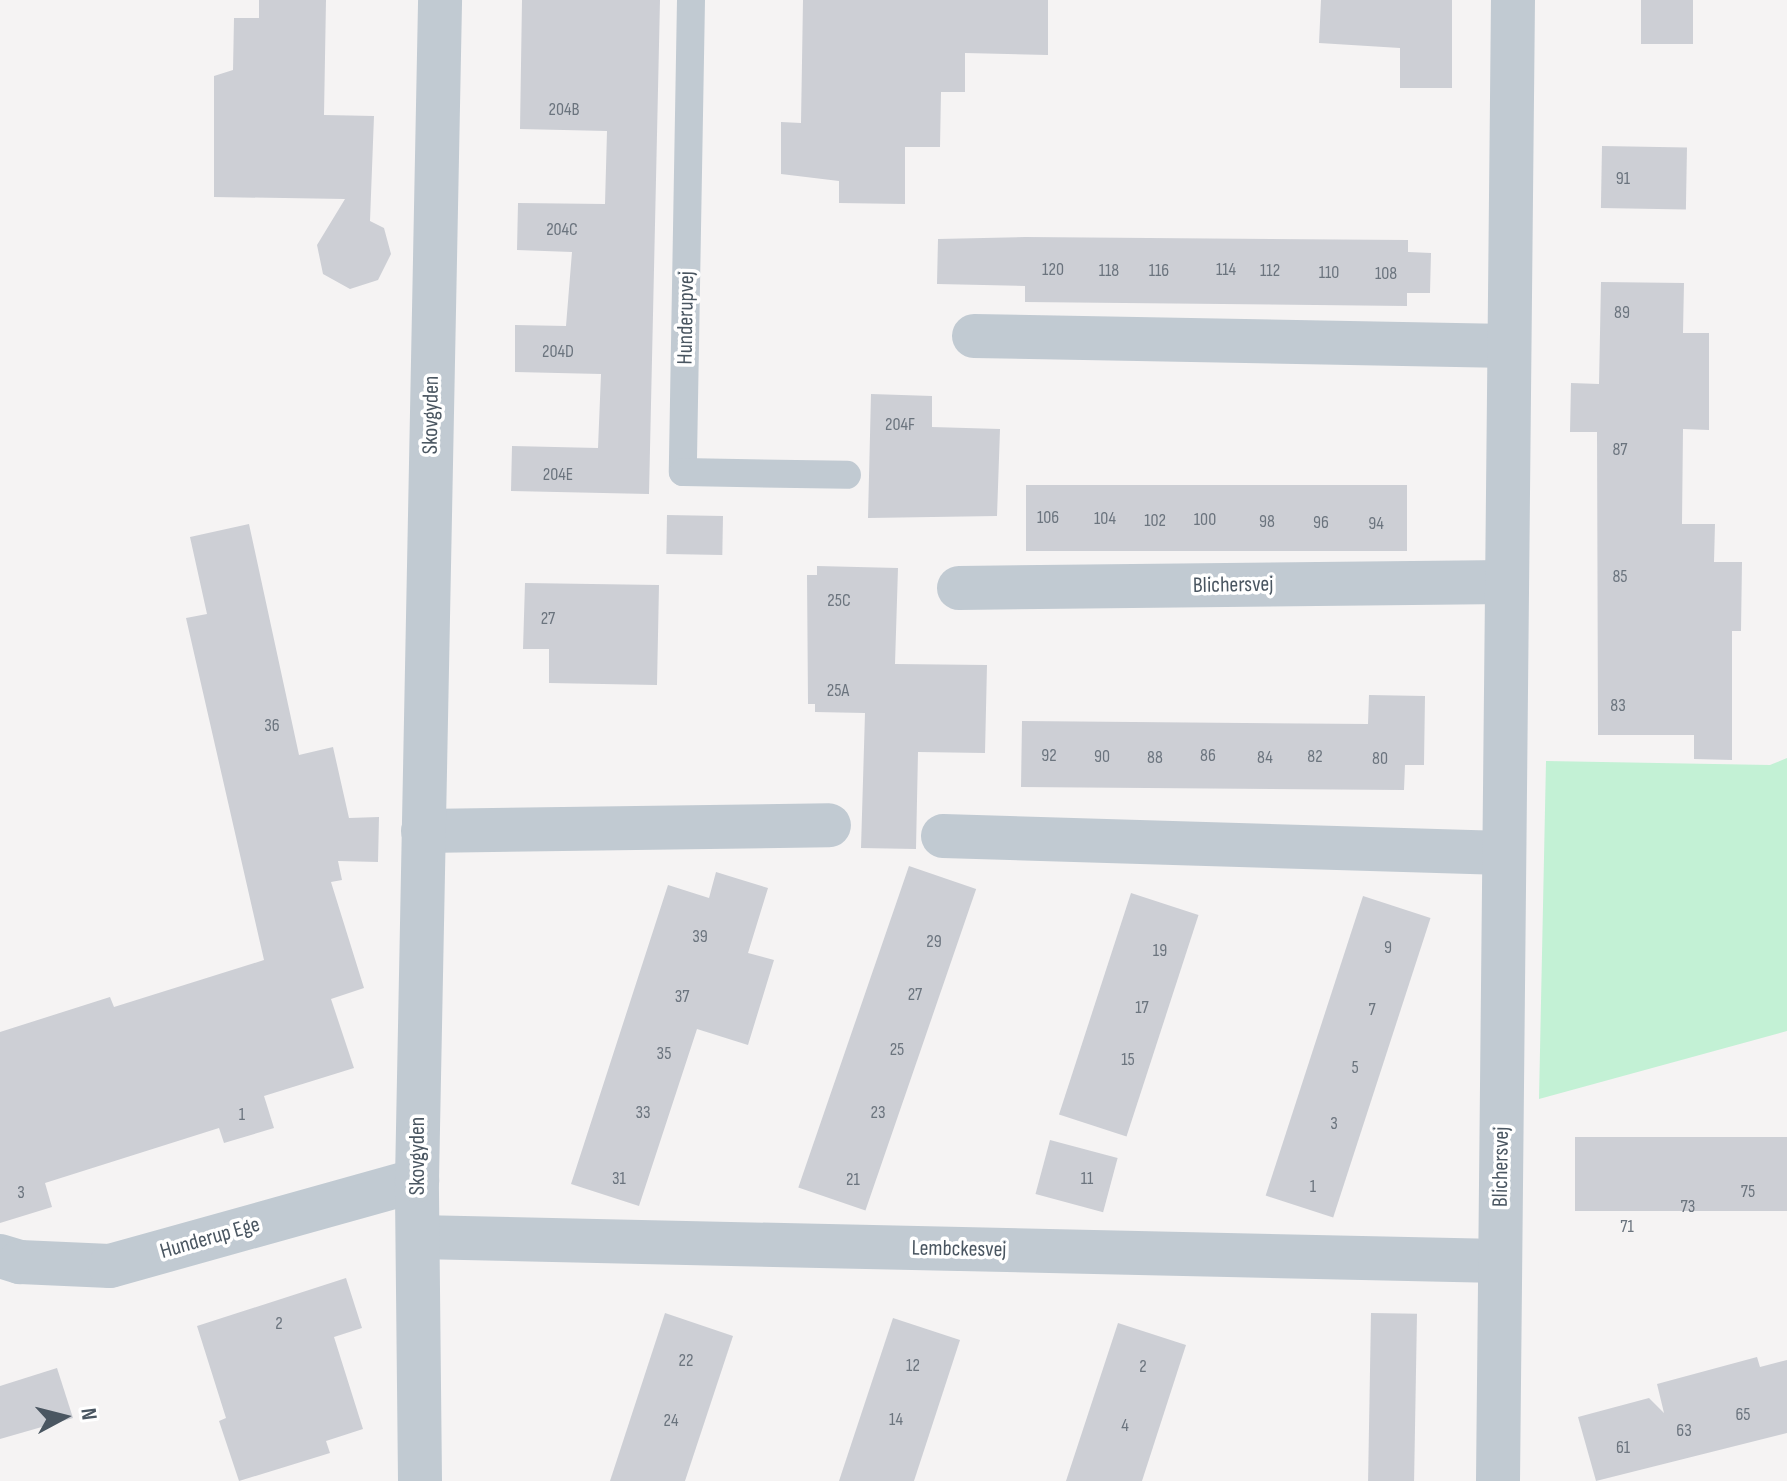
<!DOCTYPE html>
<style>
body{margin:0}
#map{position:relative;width:1787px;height:1481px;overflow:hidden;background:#f5f3f3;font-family:"Sofia Sans Condensed",sans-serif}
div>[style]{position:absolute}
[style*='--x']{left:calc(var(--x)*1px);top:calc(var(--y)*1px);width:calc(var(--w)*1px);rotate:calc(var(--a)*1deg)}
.green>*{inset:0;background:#c3f1d5}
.building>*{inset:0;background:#cdcfd5;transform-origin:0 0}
.lane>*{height:28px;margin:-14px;padding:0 14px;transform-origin:14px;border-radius:14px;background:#c1cad2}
.street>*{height:44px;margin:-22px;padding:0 22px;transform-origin:22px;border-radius:22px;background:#c1cad2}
span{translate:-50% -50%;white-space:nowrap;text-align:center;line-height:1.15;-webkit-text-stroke:7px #fff;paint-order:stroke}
.number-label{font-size:18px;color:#6b747e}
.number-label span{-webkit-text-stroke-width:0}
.street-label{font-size:22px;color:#4a5661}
.north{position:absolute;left:24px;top:1377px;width:80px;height:80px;-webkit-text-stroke:6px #fff;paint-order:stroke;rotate:83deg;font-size:22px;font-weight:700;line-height:32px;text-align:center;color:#4a5661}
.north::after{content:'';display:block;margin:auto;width:28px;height:36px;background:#4a5661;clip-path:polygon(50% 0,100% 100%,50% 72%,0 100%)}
</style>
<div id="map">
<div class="green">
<i style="clip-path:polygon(1787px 758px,1787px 1031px,1539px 1099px,1546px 761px,1770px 765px)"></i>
</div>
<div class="building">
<i style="clip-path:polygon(259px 0,326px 0,324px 115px,374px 116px,370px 221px,384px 228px,391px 254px,378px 280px,350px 289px,323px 274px,317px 245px,345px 199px,214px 197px,214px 76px,233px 70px,234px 18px,259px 18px)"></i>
<i style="clip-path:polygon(522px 0,660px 0,649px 494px,511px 491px,512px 446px,598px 448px,601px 374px,515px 372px,515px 325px,566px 326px,572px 252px,517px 250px,518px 203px,605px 204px,607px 131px,520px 129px)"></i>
<i style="clip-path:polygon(803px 0,1048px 0,1048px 55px,965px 53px,965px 92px,941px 92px,940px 147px,905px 147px,905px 204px,839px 203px,839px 181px,781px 174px,781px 122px,801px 123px)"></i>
<i style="clip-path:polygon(1321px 0,1452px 0,1452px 88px,1400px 88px,1400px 48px,1319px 43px)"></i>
<i style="left:1641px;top:0;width:52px;height:44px"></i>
<i style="left:1602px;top:146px;width:85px;height:62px;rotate:1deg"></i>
<i style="clip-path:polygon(1025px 237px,1408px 240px,1408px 252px,1431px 253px,1430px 293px,1407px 293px,1407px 306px,1025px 302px,1025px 286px,937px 284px,938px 239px)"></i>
<i style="clip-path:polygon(1601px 282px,1684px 283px,1683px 333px,1709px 333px,1709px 430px,1683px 429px,1682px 524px,1715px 524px,1714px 562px,1742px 562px,1741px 631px,1732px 631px,1732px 760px,1694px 759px,1694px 735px,1598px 735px,1597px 432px,1570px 432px,1571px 383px,1599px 384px)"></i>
<i style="clip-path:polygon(871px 394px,932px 396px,932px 427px,1000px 429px,997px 516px,868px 518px)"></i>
<i style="left:1026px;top:485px;width:381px;height:66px"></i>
<i style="left:667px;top:515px;width:56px;height:39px;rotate:1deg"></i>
<i style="clip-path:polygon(249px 524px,299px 755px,333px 747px,349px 818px,379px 817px,378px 862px,338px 861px,342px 880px,331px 882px,364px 988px,331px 999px,354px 1068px,264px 1096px,274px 1128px,224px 1143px,219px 1128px,45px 1183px,52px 1207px,0 1223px,0 1032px,110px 997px,114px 1007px,264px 960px,186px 618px,207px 614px,190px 537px)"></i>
<i style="clip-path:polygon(817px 566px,898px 568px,895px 664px,987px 665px,985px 753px,918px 752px,916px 849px,861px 848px,865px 713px,815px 712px,815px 704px,808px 704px,807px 575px,817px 575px)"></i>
<i style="clip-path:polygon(525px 583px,659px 585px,657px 685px,549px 683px,549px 649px,523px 649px)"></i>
<i style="clip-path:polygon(1369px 695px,1425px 696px,1424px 765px,1405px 765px,1404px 790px,1021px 787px,1022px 721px,1368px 724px)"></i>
<i style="left:909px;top:866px;width:71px;height:340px;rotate:19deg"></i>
<i style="clip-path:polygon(716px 872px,768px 888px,748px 953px,774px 960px,748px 1045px,697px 1029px,639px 1206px,571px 1184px,668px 885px,709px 898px)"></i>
<i style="left:1131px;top:893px;width:71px;height:233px;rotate:18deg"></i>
<i style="left:1363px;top:896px;width:71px;height:315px;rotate:18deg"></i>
<i style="left:1787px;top:1137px;width:74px;height:212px;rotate:90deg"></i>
<i style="left:1050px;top:1140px;width:70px;height:56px;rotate:15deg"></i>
<i style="clip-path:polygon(346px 1278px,362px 1328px,334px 1337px,363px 1429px,326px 1441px,330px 1453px,239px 1481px,219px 1421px,226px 1418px,197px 1326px)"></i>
<i style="clip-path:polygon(665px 1313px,733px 1336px,685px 1481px,610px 1481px)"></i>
<i style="left:1371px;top:1313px;width:46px;height:168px;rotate:1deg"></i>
<i style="clip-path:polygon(893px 1318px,960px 1340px,914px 1481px,839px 1481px)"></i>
<i style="clip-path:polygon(1118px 1323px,1186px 1345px,1142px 1481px,1066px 1481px)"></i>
<i style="clip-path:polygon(1757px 1357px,1760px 1367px,1787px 1360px,1787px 1433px,1596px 1481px,1578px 1417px,1649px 1398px,1664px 1413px,1657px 1384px)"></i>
<i style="clip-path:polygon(57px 1368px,73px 1418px,0 1439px,0 1386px)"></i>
</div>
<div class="lane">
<i style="--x:691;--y:0;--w:472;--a:91"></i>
<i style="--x:683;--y:472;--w:164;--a:1"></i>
</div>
<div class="street">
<i style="--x:974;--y:336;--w:535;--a:1.07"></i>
<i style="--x:959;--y:588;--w:548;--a:-0.63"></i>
<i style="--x:423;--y:831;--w:406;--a:-0.8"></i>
<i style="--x:943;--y:836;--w:561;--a:1.74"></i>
<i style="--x:418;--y:1237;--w:1082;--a:1.27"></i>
<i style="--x:0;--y:1256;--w:21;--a:17"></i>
<i style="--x:20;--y:1262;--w:90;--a:2.5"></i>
<i style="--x:110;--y:1266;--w:319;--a:-15.6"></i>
<i style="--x:420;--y:1481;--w:301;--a:-90.6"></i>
<i style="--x:417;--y:1180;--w:1180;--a:-88.88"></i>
<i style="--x:1498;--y:1481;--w:1481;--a:-89.42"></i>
</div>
<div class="number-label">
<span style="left:564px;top:110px">204B</span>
<span style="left:1623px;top:179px">91</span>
<span style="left:562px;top:230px">204C</span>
<span style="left:1053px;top:270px">120</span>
<span style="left:1226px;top:270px">114</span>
<span style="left:1109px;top:271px">118</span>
<span style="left:1159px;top:271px">116</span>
<span style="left:1270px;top:271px">112</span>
<span style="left:1329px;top:273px">110</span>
<span style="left:1386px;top:274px">108</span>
<span style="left:1622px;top:313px">89</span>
<span style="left:558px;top:352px">204D</span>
<span style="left:900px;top:425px">204F</span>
<span style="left:1620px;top:450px">87</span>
<span style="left:558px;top:475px">204E</span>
<span style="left:1048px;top:518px">106</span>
<span style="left:1105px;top:519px">104</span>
<span style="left:1205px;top:520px">100</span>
<span style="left:1155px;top:521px">102</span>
<span style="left:1267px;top:522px">98</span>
<span style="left:1321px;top:523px">96</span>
<span style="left:1376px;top:524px">94</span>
<span style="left:1620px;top:577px">85</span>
<span style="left:839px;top:601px">25C</span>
<span style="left:548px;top:619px">27</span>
<span style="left:838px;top:691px">25A</span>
<span style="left:1618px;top:706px">83</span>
<span style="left:272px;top:726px">36</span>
<span style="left:1049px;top:756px">92</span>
<span style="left:1208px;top:756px">86</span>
<span style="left:1102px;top:757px">90</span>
<span style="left:1315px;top:757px">82</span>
<span style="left:1155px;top:758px">88</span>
<span style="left:1265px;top:758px">84</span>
<span style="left:1380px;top:759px">80</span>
<span style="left:700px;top:937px">39</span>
<span style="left:934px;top:942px">29</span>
<span style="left:1388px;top:948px">9</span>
<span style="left:1160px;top:951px">19</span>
<span style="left:915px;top:995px">27</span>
<span style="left:682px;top:997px">37</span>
<span style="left:1142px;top:1008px">17</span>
<span style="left:1372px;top:1010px">7</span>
<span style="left:897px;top:1050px">25</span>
<span style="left:664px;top:1054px">35</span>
<span style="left:1128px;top:1060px">15</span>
<span style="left:1355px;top:1068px">5</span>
<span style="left:643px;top:1113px">33</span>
<span style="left:878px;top:1113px">23</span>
<span style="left:242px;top:1115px">1</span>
<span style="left:1334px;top:1124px">3</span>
<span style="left:619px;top:1179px">31</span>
<span style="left:1087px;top:1179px">11</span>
<span style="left:853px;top:1180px">21</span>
<span style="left:1313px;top:1187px">1</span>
<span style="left:1748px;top:1192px">75</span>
<span style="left:21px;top:1193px">3</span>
<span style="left:1688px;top:1207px">73</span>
<span style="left:1627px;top:1227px">71</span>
<span style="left:279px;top:1324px">2</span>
<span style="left:686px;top:1361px">22</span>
<span style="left:913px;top:1366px">12</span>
<span style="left:1143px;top:1367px">2</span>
<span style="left:1743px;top:1415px">65</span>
<span style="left:896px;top:1420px">14</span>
<span style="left:671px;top:1421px">24</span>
<span style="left:1125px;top:1426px">4</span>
<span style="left:1684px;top:1431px">63</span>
<span style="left:1623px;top:1448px">61</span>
</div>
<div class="street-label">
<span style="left:686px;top:318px;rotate:-89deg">Hunderupvej</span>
<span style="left:431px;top:415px;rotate:-89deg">Skovgyden</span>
<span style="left:1233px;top:585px;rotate:-1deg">Blichersvej</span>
<span style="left:418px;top:1156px;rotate:-90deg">Skovgyden</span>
<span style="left:1501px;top:1167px;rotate:-89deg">Blichersvej</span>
<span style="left:210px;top:1238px;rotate:-16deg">Hunderup Ege</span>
<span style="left:959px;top:1249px;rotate:1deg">Lembckesvej</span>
</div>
<div class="north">N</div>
</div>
